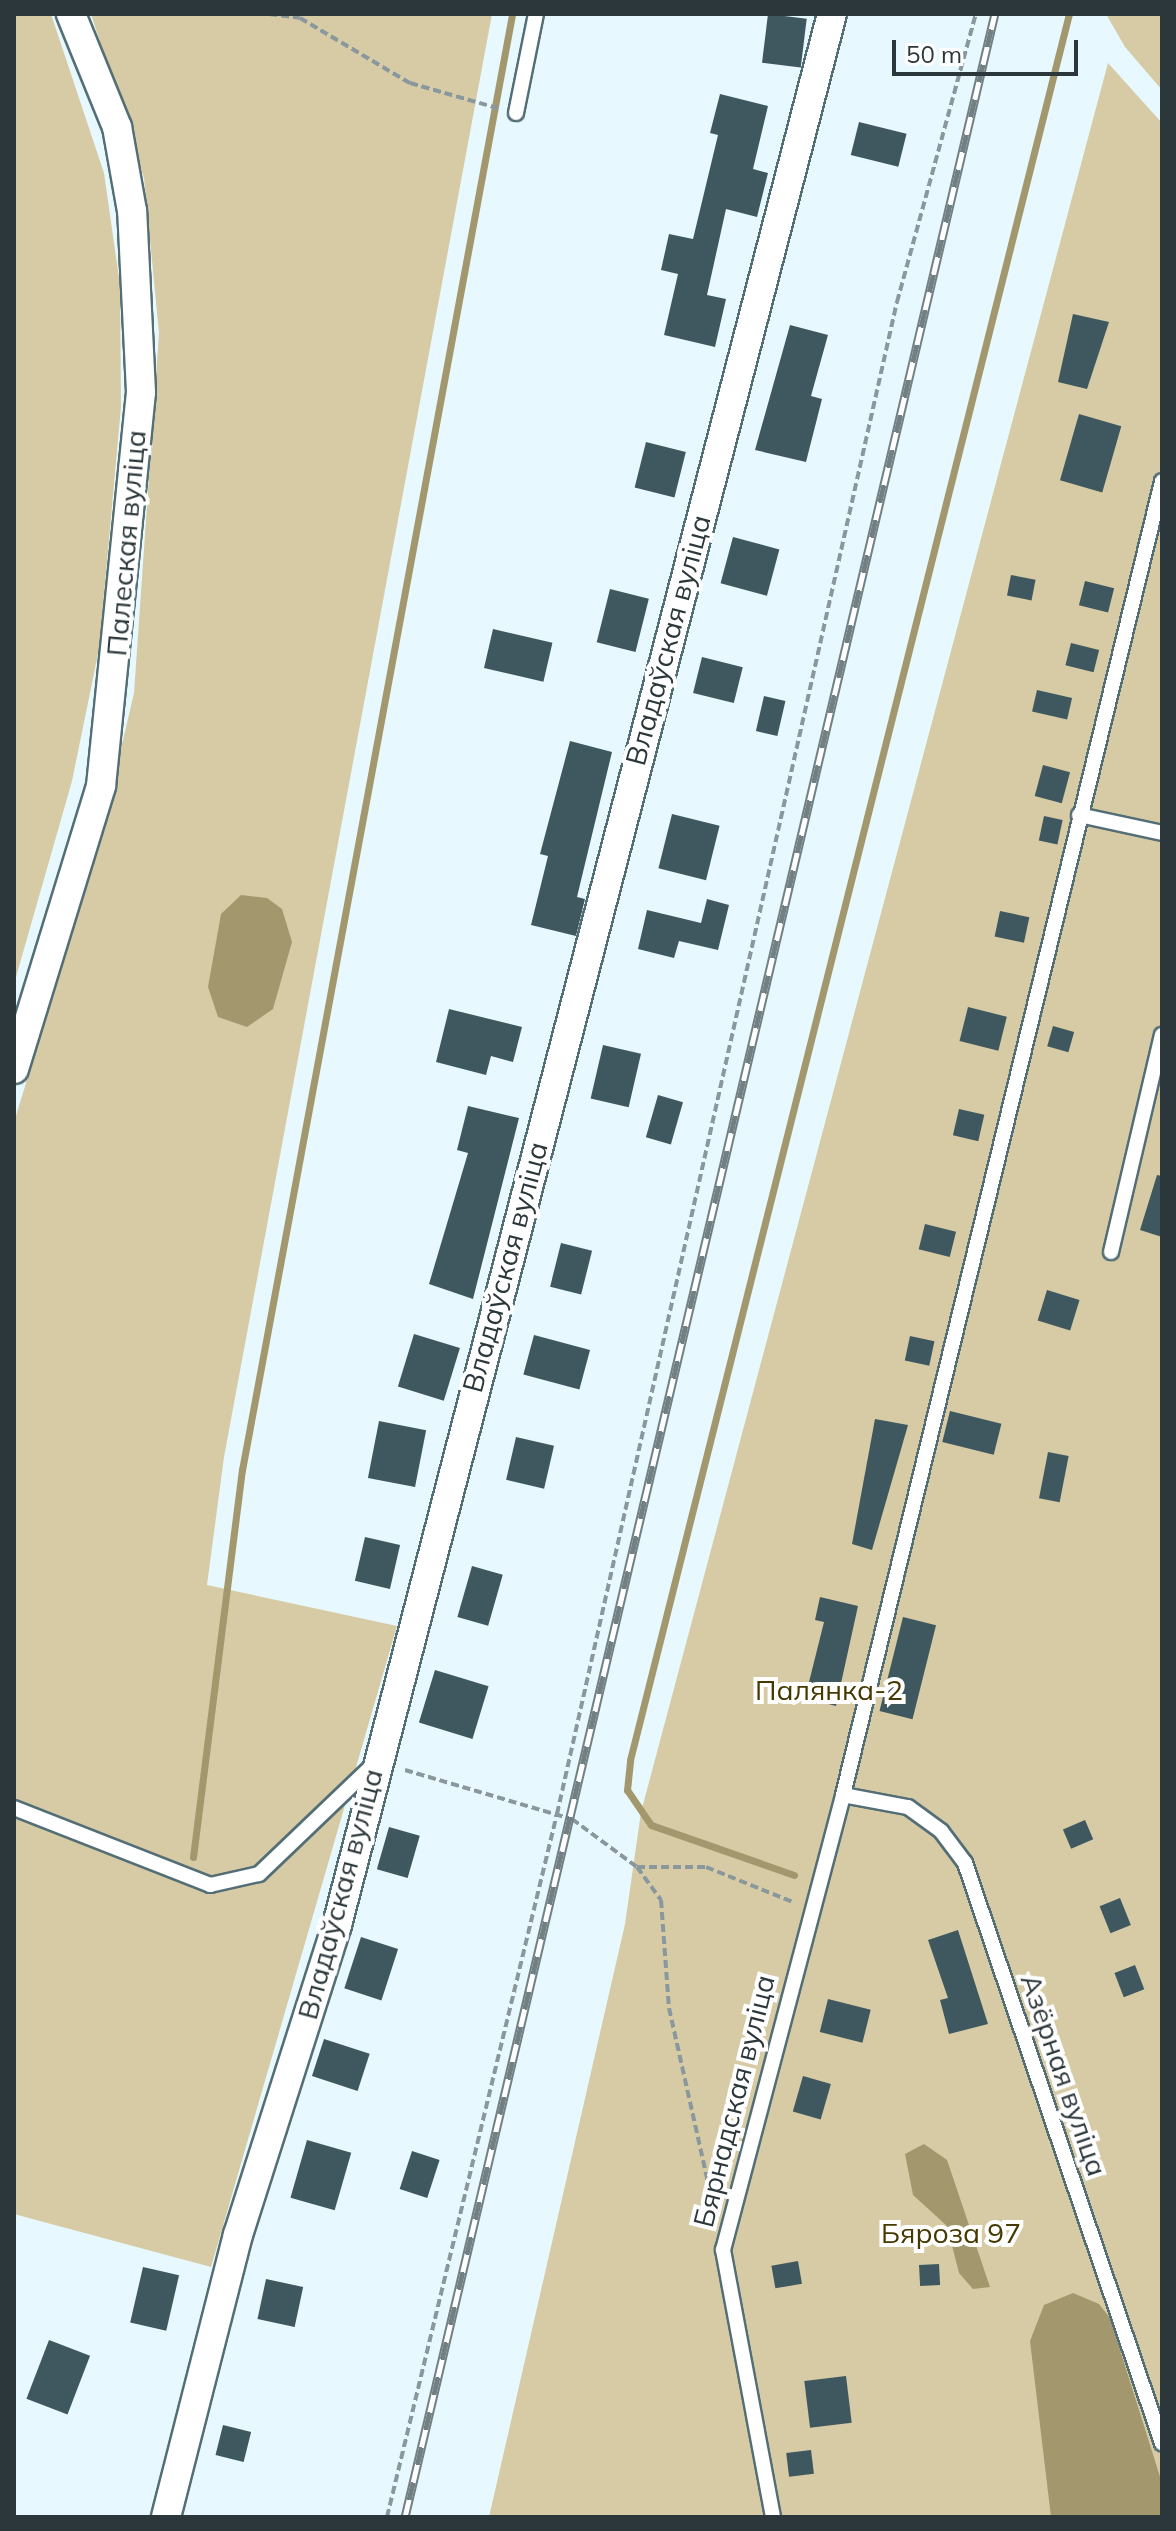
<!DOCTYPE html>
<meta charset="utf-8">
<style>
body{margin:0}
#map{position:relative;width:1176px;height:2531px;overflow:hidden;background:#e7f9fe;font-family:Mulish,sans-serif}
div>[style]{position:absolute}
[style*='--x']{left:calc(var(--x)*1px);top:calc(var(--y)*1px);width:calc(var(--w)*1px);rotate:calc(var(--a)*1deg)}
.green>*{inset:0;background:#d6cba5}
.water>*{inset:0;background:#a3976d}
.stream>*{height:7px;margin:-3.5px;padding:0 3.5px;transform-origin:3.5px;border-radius:3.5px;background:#a3976d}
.building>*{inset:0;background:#3f585f;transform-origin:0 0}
.path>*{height:4px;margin-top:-2px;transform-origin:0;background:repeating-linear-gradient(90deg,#8a989d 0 8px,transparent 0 12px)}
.roads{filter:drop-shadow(2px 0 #546e76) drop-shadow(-2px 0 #546e76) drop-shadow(0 2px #546e76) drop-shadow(0 -2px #546e76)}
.lane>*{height:14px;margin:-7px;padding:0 7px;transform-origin:7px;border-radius:7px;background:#fff}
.street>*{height:28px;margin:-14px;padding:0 14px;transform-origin:14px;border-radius:14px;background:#fff}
.rail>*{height:9px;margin-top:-4.5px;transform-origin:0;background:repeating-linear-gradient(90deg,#fff 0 18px,#728084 0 36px);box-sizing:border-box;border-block:2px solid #728084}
span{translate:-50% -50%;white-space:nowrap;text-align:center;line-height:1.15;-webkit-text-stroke:8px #fff;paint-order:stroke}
.street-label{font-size:28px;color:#2c373b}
.park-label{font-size:28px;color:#463900}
.frame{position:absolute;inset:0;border:16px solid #2c373b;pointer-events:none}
.scale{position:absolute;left:892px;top:40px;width:186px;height:36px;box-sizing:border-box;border:4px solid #2c373b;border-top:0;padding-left:10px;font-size:24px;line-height:28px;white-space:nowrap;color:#2c373b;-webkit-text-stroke:6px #fff;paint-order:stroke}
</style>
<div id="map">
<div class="green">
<i style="clip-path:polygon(14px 14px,51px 14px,104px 173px,120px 285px,121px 407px,99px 649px,72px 781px,14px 984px)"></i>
<i style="clip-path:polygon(91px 14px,492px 14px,224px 1457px,207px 1585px,397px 1626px,211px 2267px,14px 2214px,14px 1122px,95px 860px,134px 693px,159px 333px,144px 178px)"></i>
<i style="clip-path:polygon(1106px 14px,1162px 14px,1162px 90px,1125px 47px)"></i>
<i style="clip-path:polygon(1108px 63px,1162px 123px,1162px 2517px,489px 2517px,625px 1924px,641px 1812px)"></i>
</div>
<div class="water">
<i style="clip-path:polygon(241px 895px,267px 898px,282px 909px,292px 942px,273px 1009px,247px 1027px,218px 1017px,208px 987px,221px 914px)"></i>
<i style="clip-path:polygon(924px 2144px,947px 2160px,990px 2287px,973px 2289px,959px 2273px,947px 2226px,913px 2195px,905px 2154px)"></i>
<i style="clip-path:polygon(1073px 2293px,1099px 2304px,1110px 2318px,1162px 2483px,1162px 2517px,1051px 2517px,1030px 2341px,1044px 2305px)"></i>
</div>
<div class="stream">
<i style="--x:193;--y:1857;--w:390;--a:-82.8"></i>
<i style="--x:242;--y:1470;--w:1481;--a:-79.49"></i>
<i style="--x:794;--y:1875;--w:151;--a:-160.7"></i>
<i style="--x:651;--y:1825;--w:42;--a:-124.4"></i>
<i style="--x:627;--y:1790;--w:30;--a:-84"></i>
<i style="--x:630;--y:1760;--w:1800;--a:-75.89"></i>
</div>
<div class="building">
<i style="left:768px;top:14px;width:39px;height:49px;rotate:7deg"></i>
<i style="clip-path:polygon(720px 94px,768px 106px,753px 169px,768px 173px,757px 217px,726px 209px,707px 295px,726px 299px,715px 347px,664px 335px,678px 274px,661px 270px,669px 234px,693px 239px,718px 135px,710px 133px)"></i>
<i style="left:859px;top:122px;width:49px;height:34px;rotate:14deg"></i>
<i style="clip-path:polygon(1073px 314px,1109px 322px,1087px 389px,1058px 382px)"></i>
<i style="clip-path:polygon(790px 325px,828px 335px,811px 396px,822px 399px,806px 462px,755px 450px)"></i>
<i style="left:1079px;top:414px;width:44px;height:69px;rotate:16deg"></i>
<i style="left:646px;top:442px;width:41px;height:47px;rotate:14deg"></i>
<i style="left:733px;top:537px;width:48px;height:48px;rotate:15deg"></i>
<i style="left:1011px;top:575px;width:25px;height:21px;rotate:11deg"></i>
<i style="left:1085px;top:581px;width:30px;height:25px;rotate:14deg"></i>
<i style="left:610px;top:589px;width:40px;height:55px;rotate:14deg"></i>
<i style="left:493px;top:629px;width:61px;height:40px;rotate:13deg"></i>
<i style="left:1071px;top:643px;width:29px;height:23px;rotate:14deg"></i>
<i style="left:702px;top:657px;width:42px;height:37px;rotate:14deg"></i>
<i style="left:1037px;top:690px;width:36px;height:22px;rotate:13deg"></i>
<i style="left:764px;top:696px;width:22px;height:36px;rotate:13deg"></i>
<i style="clip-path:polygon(570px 741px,612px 752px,577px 897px,585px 899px,576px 936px,531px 925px,548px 856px,540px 854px)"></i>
<i style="left:1043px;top:765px;width:28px;height:32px;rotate:15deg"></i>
<i style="left:672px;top:814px;width:49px;height:56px;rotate:14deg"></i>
<i style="left:1044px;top:816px;width:19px;height:25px;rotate:12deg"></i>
<i style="clip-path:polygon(707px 899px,729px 905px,718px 950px,679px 941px,674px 958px,638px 949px,647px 910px,701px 923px)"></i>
<i style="left:1000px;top:911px;width:30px;height:26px;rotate:12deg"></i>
<i style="left:968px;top:1007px;width:40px;height:35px;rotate:14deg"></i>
<i style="clip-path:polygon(449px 1009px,522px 1027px,513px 1062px,491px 1056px,486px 1075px,436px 1062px)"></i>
<i style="left:1053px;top:1026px;width:22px;height:21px;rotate:16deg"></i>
<i style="left:603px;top:1045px;width:39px;height:55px;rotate:13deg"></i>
<i style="left:658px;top:1095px;width:26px;height:44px;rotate:16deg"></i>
<i style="clip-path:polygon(468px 1106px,519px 1118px,473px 1299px,429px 1284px,468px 1153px,457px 1150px)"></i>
<i style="left:959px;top:1109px;width:26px;height:27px;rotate:13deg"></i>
<i style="clip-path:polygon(1157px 1175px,1162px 1176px,1162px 1237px,1140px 1230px)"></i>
<i style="left:925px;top:1224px;width:32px;height:26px;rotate:14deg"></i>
<i style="left:561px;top:1243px;width:32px;height:45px;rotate:14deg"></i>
<i style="left:1047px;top:1290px;width:34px;height:32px;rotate:17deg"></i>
<i style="left:414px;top:1334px;width:48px;height:55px;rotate:17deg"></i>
<i style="left:534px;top:1335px;width:58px;height:41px;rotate:15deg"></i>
<i style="left:910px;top:1336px;width:25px;height:25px;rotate:12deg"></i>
<i style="left:950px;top:1411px;width:53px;height:32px;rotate:14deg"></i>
<i style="clip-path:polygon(875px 1419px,908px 1425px,872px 1550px,852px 1544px)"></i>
<i style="left:379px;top:1421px;width:48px;height:58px;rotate:11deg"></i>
<i style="left:516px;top:1437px;width:39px;height:44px;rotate:13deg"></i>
<i style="left:1048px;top:1452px;width:21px;height:47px;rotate:11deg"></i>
<i style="left:365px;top:1537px;width:36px;height:45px;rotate:13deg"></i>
<i style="left:472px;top:1566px;width:32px;height:53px;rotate:16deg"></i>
<i style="clip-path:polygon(820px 1597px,858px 1606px,836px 1706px,805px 1698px,824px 1622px,815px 1620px)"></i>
<i style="left:903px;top:1617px;width:34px;height:97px;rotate:14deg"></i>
<i style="left:435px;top:1670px;width:56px;height:55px;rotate:17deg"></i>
<i style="left:1085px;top:1820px;width:21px;height:24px;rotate:67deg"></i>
<i style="left:389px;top:1827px;width:32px;height:44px;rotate:16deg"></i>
<i style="left:1120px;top:1898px;width:29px;height:22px;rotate:68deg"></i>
<i style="clip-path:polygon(958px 1930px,988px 2024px,949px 2034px,940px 2000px,948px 1998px,928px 1940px)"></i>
<i style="left:361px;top:1937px;width:39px;height:54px;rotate:18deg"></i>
<i style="left:1135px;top:1965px;width:26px;height:22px;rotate:69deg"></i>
<i style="left:828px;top:1999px;width:44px;height:34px;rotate:14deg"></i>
<i style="left:324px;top:2039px;width:48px;height:39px;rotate:18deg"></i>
<i style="left:803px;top:2076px;width:29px;height:37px;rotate:16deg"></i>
<i style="left:307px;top:2140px;width:46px;height:60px;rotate:16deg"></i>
<i style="left:412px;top:2151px;width:29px;height:40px;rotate:18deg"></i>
<i style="left:798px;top:2261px;width:23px;height:27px;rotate:80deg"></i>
<i style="left:939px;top:2264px;width:21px;height:20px;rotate:87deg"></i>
<i style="left:143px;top:2267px;width:37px;height:57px;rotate:13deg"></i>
<i style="left:266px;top:2279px;width:38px;height:41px;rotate:12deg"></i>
<i style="left:49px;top:2340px;width:44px;height:63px;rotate:21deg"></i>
<i style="left:846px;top:2376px;width:47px;height:42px;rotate:83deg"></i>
<i style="left:223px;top:2425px;width:29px;height:31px;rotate:14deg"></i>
<i style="left:811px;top:2450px;width:24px;height:25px;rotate:83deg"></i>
</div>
<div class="path">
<i style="--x:269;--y:14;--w:31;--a:7"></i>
<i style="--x:300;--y:18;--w:128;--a:30.6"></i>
<i style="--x:410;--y:83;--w:91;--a:16"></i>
<i style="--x:405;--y:1770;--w:174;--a:16.4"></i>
<i style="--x:572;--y:1819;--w:81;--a:36.4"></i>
<i style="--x:637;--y:1867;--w:69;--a:0"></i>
<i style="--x:706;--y:1867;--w:96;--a:22"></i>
<i style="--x:637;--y:1867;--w:41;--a:54"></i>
<i style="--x:661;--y:1900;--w:108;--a:85.8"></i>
<i style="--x:669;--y:2008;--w:202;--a:77.4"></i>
<i style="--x:387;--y:2517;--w:723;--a:-76.41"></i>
<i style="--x:557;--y:1814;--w:1550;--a:-77.33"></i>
<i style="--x:897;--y:302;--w:299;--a:-74.7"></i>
</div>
<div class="roads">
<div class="lane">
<i style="--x:516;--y:113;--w:101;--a:-78.6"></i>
<i style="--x:1079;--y:815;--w:85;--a:12.2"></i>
<i style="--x:1111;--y:1252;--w:223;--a:-76.8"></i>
<i style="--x:843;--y:1795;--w:66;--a:10.5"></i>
<i style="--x:908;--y:1807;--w:41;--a:36"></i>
<i style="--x:941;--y:1831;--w:40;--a:53"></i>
<i style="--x:965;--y:1863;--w:613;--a:71.24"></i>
<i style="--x:14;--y:1808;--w:211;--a:21.4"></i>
<i style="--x:210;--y:1885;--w:50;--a:-12.7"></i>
<i style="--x:259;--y:1874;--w:159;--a:-43.7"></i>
<i style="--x:773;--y:2517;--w:272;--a:-100.6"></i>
<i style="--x:723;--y:2250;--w:471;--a:-75.2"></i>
<i style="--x:843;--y:1795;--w:1352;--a:-76.35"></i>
</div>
<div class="street">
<i style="--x:14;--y:1069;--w:296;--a:-72.9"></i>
<i style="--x:101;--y:786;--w:396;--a:-84.2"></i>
<i style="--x:141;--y:392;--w:181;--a:-92.8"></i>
<i style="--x:132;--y:211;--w:85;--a:-100.1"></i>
<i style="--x:117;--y:127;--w:122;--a:-112.2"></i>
<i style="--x:166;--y:2517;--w:291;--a:-75.7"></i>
<i style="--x:238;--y:2235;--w:325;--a:-72.3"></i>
<i style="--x:337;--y:1925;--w:1974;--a:-75.48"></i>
</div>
</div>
<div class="rail">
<i style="--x:405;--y:2517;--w:2572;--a:-76.74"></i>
</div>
<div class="street-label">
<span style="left:126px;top:543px;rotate:-85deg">Палеская вуліца</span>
<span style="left:668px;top:640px;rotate:-75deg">Владаўская вуліца</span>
<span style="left:505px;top:1267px;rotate:-75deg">Владаўская вуліца</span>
<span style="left:340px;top:1894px;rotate:-75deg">Владаўская вуліца</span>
<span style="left:1064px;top:2075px;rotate:71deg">Азёрная вуліца</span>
<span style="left:734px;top:2101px;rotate:-76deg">Бярнадская вуліца</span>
</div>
<div class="park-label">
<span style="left:829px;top:1690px">Палянка-2</span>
<span style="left:951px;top:2233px">Бяроза 97</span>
</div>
<div class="frame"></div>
<div class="scale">50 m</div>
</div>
